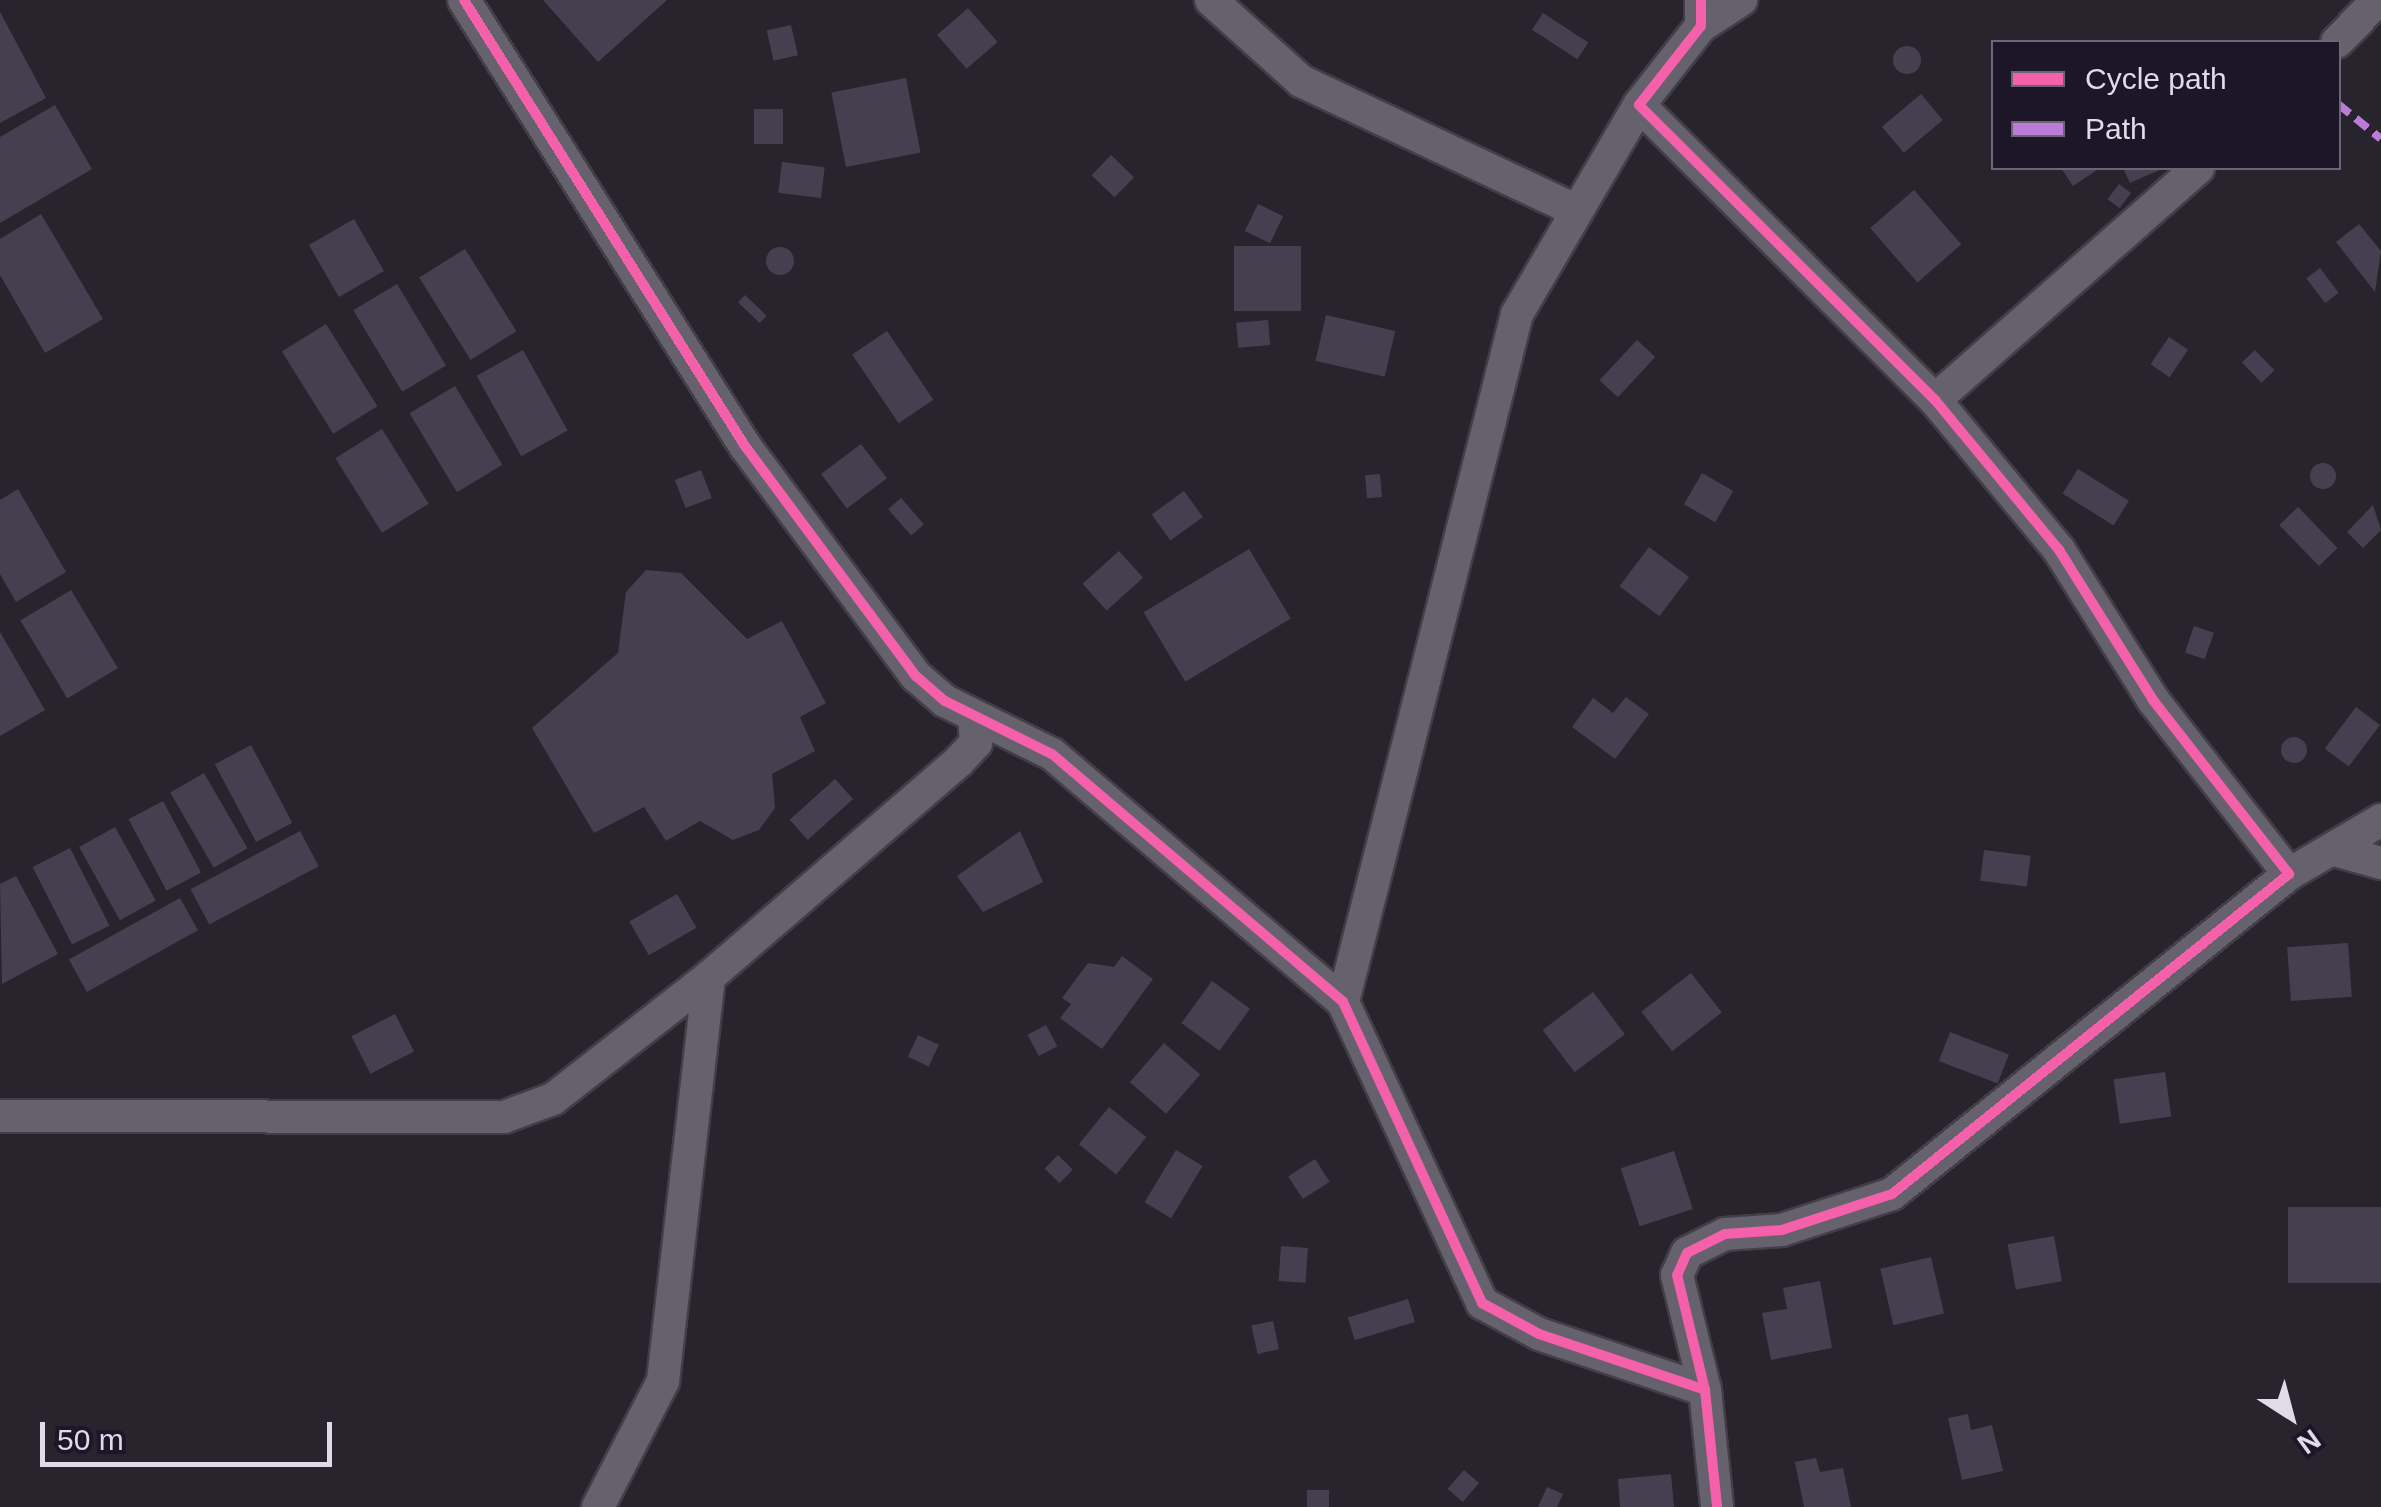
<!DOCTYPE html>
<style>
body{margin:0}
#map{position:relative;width:2381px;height:1507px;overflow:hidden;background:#27242e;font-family:Arial,sans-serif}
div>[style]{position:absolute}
.building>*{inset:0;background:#463f50;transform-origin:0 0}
.round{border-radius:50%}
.roads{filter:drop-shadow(2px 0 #423e47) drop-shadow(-2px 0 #423e47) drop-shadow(0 2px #423e47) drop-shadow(0 -2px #423e47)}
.street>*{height:32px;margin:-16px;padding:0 16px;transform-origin:16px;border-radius:16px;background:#65616d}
.quiet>*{height:8px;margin-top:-4px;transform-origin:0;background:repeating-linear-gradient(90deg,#bd7bd9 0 15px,transparent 0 23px)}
.cycleway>*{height:10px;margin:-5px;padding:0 5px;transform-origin:5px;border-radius:5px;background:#f560ab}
span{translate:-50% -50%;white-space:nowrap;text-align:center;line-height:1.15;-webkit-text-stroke:8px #1d1628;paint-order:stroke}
.legend{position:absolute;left:1991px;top:40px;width:350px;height:130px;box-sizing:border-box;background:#1d1628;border:2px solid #6b6575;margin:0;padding:12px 18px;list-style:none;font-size:30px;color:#dfdbe8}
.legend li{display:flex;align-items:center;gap:20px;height:50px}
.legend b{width:50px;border:2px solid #6b6575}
.north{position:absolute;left:2241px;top:1367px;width:100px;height:100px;-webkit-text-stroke:8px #1d1628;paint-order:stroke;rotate:144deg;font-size:28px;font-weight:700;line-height:40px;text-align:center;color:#dfdbe8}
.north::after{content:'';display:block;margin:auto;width:35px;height:45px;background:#dfdbe8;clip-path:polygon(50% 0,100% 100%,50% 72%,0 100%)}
.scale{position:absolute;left:40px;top:1422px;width:292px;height:45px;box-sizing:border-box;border:5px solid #dfdbe8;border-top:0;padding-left:12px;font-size:30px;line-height:35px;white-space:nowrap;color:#dfdbe8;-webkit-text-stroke:8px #1d1628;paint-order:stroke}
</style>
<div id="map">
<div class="building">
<i style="clip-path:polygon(543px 0,667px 0,598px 62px)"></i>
<i style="left:968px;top:8px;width:45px;height:41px;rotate:49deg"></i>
<i style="clip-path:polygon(0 12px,46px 98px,0 123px)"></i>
<i style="left:1543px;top:13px;width:54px;height:20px;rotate:33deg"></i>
<i style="left:791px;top:25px;width:31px;height:25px;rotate:77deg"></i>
<i class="round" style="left:1893px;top:46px;width:28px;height:28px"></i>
<i style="left:906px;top:78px;width:76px;height:76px;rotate:79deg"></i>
<i style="left:1921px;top:94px;width:34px;height:51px;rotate:50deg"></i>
<i style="clip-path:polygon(55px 105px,92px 169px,0 223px,0 137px)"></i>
<i style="left:754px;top:109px;width:29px;height:35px"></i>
<i style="left:1111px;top:155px;width:32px;height:28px;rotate:44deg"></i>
<i style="left:782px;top:162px;width:43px;height:31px;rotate:7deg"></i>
<i style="clip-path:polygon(2061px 168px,2095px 168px,2097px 170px,2073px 186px)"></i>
<i style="clip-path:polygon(2123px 168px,2164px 168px,2130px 183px)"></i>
<i style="left:2119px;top:184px;width:15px;height:19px;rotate:37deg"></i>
<i style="left:1914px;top:190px;width:72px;height:58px;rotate:49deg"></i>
<i style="left:1258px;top:204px;width:28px;height:30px;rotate:26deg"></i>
<i style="clip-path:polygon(41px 214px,103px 319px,45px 353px,0 275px,0 239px)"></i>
<i style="left:354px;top:219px;width:60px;height:52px;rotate:60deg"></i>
<i style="clip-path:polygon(2359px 224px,2381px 251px,2375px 292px,2336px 242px)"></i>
<i style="left:1234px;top:246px;width:67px;height:65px"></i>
<i class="round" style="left:766px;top:247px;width:28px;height:28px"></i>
<i style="left:465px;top:249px;width:97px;height:54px;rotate:58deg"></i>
<i style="left:2320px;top:268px;width:31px;height:17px;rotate:53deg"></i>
<i style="left:397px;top:284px;width:95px;height:51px;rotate:59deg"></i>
<i style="left:745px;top:295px;width:30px;height:10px;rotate:44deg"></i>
<i style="left:1326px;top:315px;width:71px;height:47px;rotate:13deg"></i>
<i style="left:1268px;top:320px;width:25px;height:32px;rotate:85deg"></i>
<i style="left:326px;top:324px;width:97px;height:52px;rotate:58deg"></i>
<i style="left:887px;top:331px;width:83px;height:42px;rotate:56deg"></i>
<i style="left:2169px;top:337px;width:23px;height:33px;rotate:34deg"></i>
<i style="left:1637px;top:340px;width:25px;height:55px;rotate:43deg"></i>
<i style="left:523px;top:350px;width:92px;height:53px;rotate:61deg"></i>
<i style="left:2255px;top:350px;width:28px;height:18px;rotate:46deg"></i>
<i style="left:455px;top:386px;width:92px;height:53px;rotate:59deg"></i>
<i style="left:382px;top:429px;width:88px;height:55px;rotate:58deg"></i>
<i style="left:861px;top:444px;width:43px;height:50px;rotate:53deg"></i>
<i class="round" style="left:2310px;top:463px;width:26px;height:26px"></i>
<i style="left:2078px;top:469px;width:60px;height:29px;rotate:32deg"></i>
<i style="left:701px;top:470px;width:30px;height:28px;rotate:69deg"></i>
<i style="left:1702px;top:473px;width:36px;height:36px;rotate:30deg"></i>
<i style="left:1380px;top:474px;width:23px;height:15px;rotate:85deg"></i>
<i style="clip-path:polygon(18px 489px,66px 572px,16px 602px,0 574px,0 500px)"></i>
<i style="left:1184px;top:491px;width:32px;height:40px;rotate:54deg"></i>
<i style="left:901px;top:498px;width:35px;height:17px;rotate:49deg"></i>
<i style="clip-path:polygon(2373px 505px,2381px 530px,2363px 548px,2347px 532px)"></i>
<i style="left:2298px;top:507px;width:57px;height:26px;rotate:46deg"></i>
<i style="left:1649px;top:547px;width:50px;height:49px;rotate:37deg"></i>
<i style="left:1249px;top:549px;width:81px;height:123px;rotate:59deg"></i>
<i style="left:1119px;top:551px;width:36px;height:49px;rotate:48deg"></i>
<i style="clip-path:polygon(646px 570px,681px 573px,747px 639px,782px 621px,826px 703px,800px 717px,815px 751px,772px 774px,775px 808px,759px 830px,733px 840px,700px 821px,666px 841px,644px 807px,594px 833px,532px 728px,618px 653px,626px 592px)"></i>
<i style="left:71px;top:590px;width:91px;height:59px;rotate:59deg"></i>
<i style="left:2194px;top:626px;width:21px;height:28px;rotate:19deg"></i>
<i style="clip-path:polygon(0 632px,45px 710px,0 736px)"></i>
<i style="clip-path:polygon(1626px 697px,1649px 714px,1615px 759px,1572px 727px,1593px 698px,1613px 713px)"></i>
<i style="left:2356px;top:707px;width:30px;height:52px;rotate:37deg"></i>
<i class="round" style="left:2281px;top:737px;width:26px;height:26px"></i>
<i style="left:251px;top:745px;width:88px;height:41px;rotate:62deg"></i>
<i style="left:204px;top:773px;width:87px;height:39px;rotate:60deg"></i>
<i style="left:835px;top:779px;width:27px;height:61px;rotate:48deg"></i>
<i style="left:163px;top:801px;width:81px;height:39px;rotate:62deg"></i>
<i style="left:115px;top:827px;width:84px;height:41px;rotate:61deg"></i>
<i style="left:300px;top:831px;width:40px;height:124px;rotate:62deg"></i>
<i style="clip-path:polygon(1020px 831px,1043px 882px,983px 912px,957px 876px)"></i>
<i style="left:70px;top:848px;width:87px;height:42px;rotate:63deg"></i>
<i style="left:1984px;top:850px;width:47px;height:31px;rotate:7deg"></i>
<i style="clip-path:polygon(16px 876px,58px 954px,2px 984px,0 884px)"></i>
<i style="left:677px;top:894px;width:39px;height:55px;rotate:60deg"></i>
<i style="left:180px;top:898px;width:37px;height:127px;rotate:61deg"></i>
<i style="left:2348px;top:943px;width:54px;height:61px;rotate:86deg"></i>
<i style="clip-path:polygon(1122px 956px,1153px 979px,1102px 1049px,1060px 1018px,1071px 1004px,1062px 998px,1088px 963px,1114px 967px)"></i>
<i style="left:1691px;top:973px;width:50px;height:63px;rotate:52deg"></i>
<i style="left:1212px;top:981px;width:47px;height:52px;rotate:36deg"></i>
<i style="left:1593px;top:992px;width:53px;height:63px;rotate:53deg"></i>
<i style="left:395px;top:1014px;width:42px;height:49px;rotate:63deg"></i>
<i style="left:1046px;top:1025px;width:24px;height:21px;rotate:62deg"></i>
<i style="left:1950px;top:1032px;width:63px;height:31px;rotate:21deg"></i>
<i style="left:918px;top:1035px;width:23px;height:24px;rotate:25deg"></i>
<i style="left:1164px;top:1043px;width:48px;height:52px;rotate:41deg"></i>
<i style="left:2165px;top:1072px;width:45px;height:52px;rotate:82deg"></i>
<i style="left:1109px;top:1107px;width:48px;height:48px;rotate:39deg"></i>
<i style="left:1176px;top:1150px;width:31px;height:61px;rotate:31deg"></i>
<i style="left:1674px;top:1151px;width:61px;height:56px;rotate:72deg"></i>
<i style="left:1058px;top:1155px;width:21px;height:19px;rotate:45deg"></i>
<i style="left:1315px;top:1159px;width:27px;height:32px;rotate:57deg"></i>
<i style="left:2381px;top:1207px;width:76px;height:93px;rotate:90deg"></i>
<i style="left:2054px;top:1236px;width:46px;height:47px;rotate:80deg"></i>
<i style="left:1281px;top:1246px;width:27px;height:35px;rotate:4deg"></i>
<i style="left:1931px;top:1257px;width:58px;height:52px;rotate:77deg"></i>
<i style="clip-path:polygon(1820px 1281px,1832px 1348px,1771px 1360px,1762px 1313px,1787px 1309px,1783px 1288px)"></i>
<i style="left:1408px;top:1299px;width:24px;height:63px;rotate:73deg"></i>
<i style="left:1273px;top:1321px;width:29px;height:22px;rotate:78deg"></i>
<i style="clip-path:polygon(1968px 1414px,1971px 1430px,1992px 1425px,2003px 1471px,1962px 1480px,1948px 1418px)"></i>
<i style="clip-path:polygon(1816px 1458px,1820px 1472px,1843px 1468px,1851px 1507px,1804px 1507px,1795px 1462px)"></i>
<i style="left:1464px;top:1470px;width:20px;height:25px;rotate:41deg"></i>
<i style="clip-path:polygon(1671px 1474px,1674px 1507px,1620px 1507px,1618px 1479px)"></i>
<i style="clip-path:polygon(1547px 1487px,1563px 1494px,1557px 1507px,1538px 1507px)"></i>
<i style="left:1307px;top:1490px;width:22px;height:17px"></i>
</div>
<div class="roads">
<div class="street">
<i style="left:464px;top:0;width:527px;rotate:57.79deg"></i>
<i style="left:745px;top:446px;width:287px;rotate:53.4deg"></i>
<i style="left:916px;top:676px;width:38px;rotate:41deg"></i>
<i style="left:945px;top:701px;width:119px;rotate:26.4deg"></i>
<i style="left:1052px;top:754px;width:382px;rotate:40.4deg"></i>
<i style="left:1343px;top:1002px;width:332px;rotate:65.2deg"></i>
<i style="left:1482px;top:1303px;width:65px;rotate:28.5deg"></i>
<i style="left:1539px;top:1334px;width:175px;rotate:18.6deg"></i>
<i style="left:1211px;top:0;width:121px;rotate:42deg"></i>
<i style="left:1301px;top:81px;width:301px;rotate:25.2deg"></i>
<i style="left:1701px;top:0;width:26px;rotate:90deg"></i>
<i style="left:1701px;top:26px;width:100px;rotate:128.1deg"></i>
<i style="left:1639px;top:105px;width:418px;rotate:44.9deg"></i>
<i style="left:1935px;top:400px;width:195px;rotate:50.4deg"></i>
<i style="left:2059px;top:550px;width:177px;rotate:57.9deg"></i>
<i style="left:2153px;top:700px;width:221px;rotate:52deg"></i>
<i style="left:2289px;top:874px;width:510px;rotate:141.13deg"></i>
<i style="left:1892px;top:1194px;width:116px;rotate:161.9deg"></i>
<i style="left:1782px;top:1230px;width:57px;rotate:176deg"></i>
<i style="left:1725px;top:1234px;width:42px;rotate:153.4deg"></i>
<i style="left:1687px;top:1253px;width:24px;rotate:114deg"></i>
<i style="left:1677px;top:1275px;width:118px;rotate:76.3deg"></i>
<i style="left:1705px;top:1390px;width:118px;rotate:84.1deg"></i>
<i style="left:1701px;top:26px;width:48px;rotate:-33deg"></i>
<i style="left:2337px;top:42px;width:59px;rotate:-45.7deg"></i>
<i style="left:1935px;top:400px;width:351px;rotate:-41.4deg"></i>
<i style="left:2335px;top:850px;width:48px;rotate:15.8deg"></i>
<i style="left:2289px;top:874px;width:107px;rotate:-30.4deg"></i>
<i style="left:1343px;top:1002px;width:710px;rotate:-75.81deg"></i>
<i style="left:1517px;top:314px;width:242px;rotate:-59.7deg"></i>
<i style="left:0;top:1116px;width:504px;rotate:0.11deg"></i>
<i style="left:504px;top:1117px;width:52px;rotate:-20.2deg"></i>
<i style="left:553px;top:1099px;width:198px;rotate:-38deg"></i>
<i style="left:598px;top:1507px;width:142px;rotate:-62.7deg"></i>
<i style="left:663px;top:1381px;width:407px;rotate:-83.5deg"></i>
<i style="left:709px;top:977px;width:330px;rotate:-40.8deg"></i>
<i style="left:959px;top:761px;width:25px;rotate:-47deg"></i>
<i style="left:976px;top:743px;width:26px;rotate:-94deg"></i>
</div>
</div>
<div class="quiet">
<i style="left:2338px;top:104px;width:55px;rotate:39.1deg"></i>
</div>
<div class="cycleway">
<i style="left:464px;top:0;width:527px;rotate:57.79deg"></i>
<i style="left:745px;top:446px;width:287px;rotate:53.4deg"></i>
<i style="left:916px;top:676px;width:38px;rotate:41deg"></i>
<i style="left:945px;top:701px;width:119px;rotate:26.4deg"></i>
<i style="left:1052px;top:754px;width:382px;rotate:40.4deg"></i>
<i style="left:1343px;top:1002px;width:332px;rotate:65.2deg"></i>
<i style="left:1482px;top:1303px;width:65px;rotate:28.5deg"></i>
<i style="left:1539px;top:1334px;width:175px;rotate:18.6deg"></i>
<i style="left:1701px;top:0;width:26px;rotate:90deg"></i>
<i style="left:1701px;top:26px;width:100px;rotate:128.1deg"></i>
<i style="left:1639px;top:105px;width:418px;rotate:44.9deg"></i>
<i style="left:1935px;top:400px;width:195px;rotate:50.4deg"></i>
<i style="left:2059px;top:550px;width:177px;rotate:57.9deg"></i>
<i style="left:2153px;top:700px;width:221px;rotate:52deg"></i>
<i style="left:2289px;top:874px;width:510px;rotate:141.13deg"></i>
<i style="left:1892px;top:1194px;width:116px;rotate:161.9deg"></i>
<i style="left:1782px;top:1230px;width:57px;rotate:176deg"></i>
<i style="left:1725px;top:1234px;width:42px;rotate:153.4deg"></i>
<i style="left:1687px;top:1253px;width:24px;rotate:114deg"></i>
<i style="left:1677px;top:1275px;width:118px;rotate:76.3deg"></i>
<i style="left:1705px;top:1390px;width:118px;rotate:84.1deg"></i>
</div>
<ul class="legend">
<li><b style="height:12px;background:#f560ab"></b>Cycle path</li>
<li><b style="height:12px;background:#bd7bd9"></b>Path</li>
</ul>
<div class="north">N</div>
<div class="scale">50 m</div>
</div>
